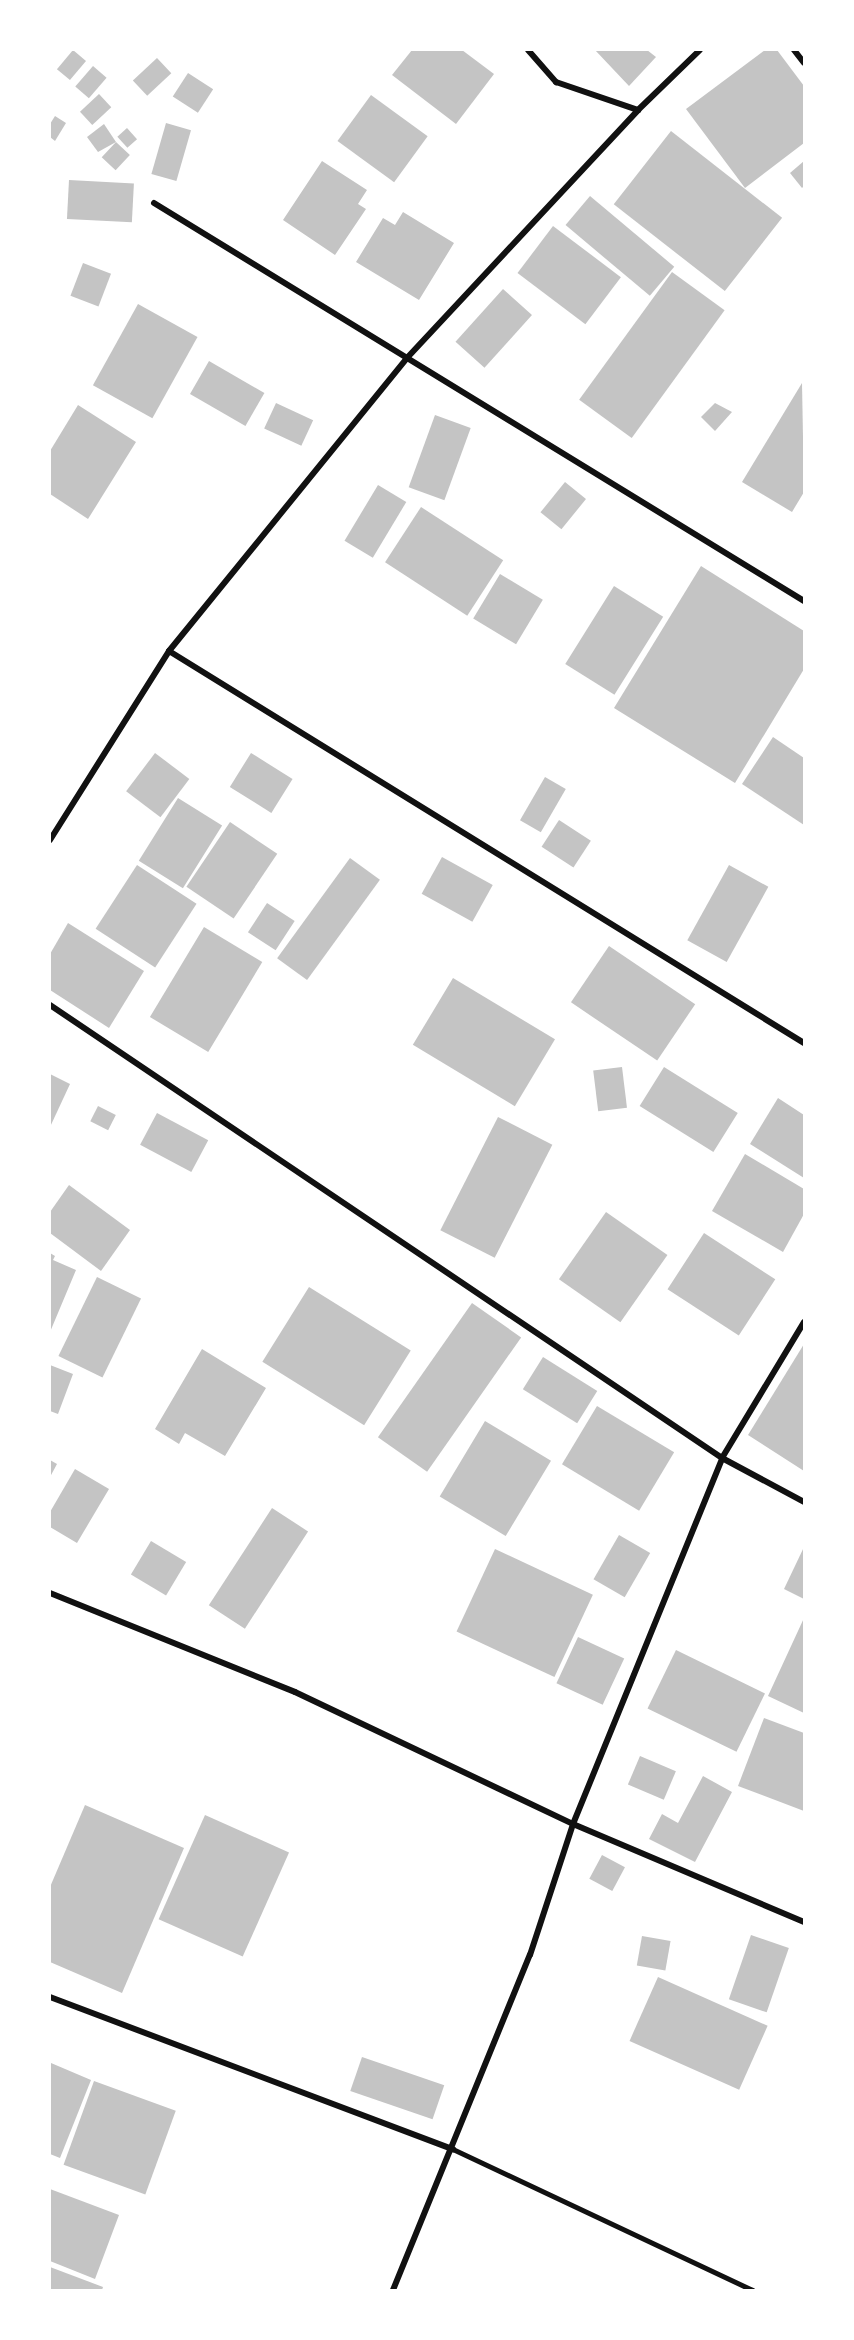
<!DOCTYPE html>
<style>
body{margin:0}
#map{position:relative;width:854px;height:2340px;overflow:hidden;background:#fff;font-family:Signika,sans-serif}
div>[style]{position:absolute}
.building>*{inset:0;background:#c4c4c4;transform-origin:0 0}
.service>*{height:4.5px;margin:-2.25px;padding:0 2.25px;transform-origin:2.25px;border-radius:2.25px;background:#111}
.minor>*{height:6px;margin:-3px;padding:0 3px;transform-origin:3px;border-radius:3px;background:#111}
span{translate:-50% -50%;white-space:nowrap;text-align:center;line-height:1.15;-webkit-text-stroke:5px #fff;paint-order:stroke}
.frame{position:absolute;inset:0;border:51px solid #fff;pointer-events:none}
</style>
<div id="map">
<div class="building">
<i style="left:73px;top:50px;width:17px;height:25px;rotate:40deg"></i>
<i style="clip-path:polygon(412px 50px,462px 50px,494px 74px,456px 124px,392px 75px)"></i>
<i style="clip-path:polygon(595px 50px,647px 50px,656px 57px,629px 86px)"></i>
<i style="clip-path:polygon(765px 50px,777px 50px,804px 86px,804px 143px,745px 188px,686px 109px)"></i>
<i style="left:157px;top:58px;width:21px;height:33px;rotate:47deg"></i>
<i style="left:93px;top:66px;width:18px;height:27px;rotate:41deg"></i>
<i style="left:188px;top:73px;width:30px;height:28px;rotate:33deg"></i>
<i style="left:99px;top:94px;width:18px;height:26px;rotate:47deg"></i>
<i style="left:371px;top:95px;width:70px;height:57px;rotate:36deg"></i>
<i style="clip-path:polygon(55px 116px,66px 123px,55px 141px,50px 137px,50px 124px)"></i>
<i style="left:166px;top:123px;width:26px;height:53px;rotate:16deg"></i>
<i style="clip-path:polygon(104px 124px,116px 142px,98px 152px,87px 137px)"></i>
<i style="left:127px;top:128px;width:15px;height:13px;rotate:48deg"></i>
<i style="left:671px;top:131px;width:141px;height:93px;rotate:38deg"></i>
<i style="left:116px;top:142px;width:19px;height:21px;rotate:43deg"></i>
<i style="clip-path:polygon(322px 161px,367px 190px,358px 204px,366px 209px,335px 255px,283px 220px)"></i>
<i style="clip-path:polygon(804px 161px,804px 186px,802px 188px,790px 173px)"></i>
<i style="left:69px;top:180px;width:65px;height:39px;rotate:3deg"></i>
<i style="left:590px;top:196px;width:110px;height:38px;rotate:40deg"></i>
<i style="clip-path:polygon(403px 212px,454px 243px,419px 300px,356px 262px,383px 218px,395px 225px)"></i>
<i style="left:553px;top:226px;width:85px;height:59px;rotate:37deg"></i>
<i style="left:83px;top:263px;width:30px;height:35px;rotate:21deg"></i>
<i style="left:672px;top:272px;width:65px;height:158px;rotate:36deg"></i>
<i style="left:503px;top:289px;width:39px;height:71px;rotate:42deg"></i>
<i style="left:138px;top:304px;width:68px;height:93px;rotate:29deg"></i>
<i style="left:209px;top:361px;width:64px;height:38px;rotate:30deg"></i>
<i style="clip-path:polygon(802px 383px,804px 492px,792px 512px,742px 482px)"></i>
<i style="left:276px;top:403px;width:41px;height:28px;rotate:25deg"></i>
<i style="clip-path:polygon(715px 403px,732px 412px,715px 431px,701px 417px)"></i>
<i style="clip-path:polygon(78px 405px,136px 442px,88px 519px,50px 494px,50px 451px)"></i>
<i style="left:435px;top:415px;width:38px;height:77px;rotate:20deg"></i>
<i style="left:565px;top:482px;width:27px;height:39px;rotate:39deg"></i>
<i style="left:378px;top:485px;width:33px;height:65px;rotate:31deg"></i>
<i style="left:421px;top:507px;width:98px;height:66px;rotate:33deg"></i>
<i style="clip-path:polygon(701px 566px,804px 631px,804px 669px,735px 783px,614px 708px)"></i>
<i style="left:500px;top:574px;width:50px;height:52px;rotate:31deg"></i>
<i style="left:614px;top:586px;width:58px;height:92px;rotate:32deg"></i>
<i style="clip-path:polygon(773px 737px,804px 758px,804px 825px,742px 784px)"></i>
<i style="left:155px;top:753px;width:43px;height:48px;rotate:37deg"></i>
<i style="left:251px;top:753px;width:49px;height:40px;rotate:32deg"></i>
<i style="left:545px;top:777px;width:24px;height:50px;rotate:30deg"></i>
<i style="left:178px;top:798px;width:52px;height:74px;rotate:32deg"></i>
<i style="left:559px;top:820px;width:38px;height:32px;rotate:33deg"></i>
<i style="left:230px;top:822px;width:57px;height:78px;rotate:34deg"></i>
<i style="left:442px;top:857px;width:58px;height:42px;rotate:29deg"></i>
<i style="left:350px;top:858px;width:37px;height:124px;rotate:36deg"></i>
<i style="left:137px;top:865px;width:71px;height:76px;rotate:33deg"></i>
<i style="left:729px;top:865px;width:45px;height:86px;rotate:29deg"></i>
<i style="left:267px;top:903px;width:33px;height:35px;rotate:33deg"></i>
<i style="clip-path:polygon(68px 923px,144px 971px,109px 1028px,50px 990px,50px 954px)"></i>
<i style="left:204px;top:927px;width:68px;height:105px;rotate:31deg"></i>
<i style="left:609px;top:946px;width:104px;height:68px;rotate:34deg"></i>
<i style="left:453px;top:978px;width:119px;height:78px;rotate:31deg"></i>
<i style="left:622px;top:1067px;width:41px;height:29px;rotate:83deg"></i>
<i style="left:664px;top:1067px;width:87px;height:46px;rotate:32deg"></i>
<i style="clip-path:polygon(50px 1074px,70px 1084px,50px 1127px)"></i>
<i style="clip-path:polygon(778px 1098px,804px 1115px,804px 1178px,750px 1144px)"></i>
<i style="left:98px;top:1106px;width:20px;height:17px;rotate:27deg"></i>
<i style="left:157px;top:1113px;width:58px;height:36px;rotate:28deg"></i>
<i style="left:498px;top:1117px;width:61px;height:127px;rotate:27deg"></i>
<i style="clip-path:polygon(745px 1154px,804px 1189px,804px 1214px,783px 1252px,712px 1211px)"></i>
<i style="clip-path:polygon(69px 1185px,130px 1230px,101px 1271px,50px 1233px,50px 1212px)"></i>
<i style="left:606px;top:1212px;width:75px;height:82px;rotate:35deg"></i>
<i style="left:704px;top:1233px;width:85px;height:67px;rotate:33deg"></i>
<i style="clip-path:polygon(50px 1253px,55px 1256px,53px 1260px,76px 1270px,50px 1332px)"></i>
<i style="left:97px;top:1277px;width:49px;height:88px;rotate:26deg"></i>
<i style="left:309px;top:1287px;width:120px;height:88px;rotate:32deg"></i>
<i style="left:472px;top:1303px;width:60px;height:164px;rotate:35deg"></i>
<i style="clip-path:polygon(804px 1344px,804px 1471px,748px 1435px)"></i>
<i style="clip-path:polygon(202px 1349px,266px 1388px,225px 1456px,185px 1433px,179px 1444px,155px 1429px)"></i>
<i style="left:543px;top:1357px;width:64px;height:38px;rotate:32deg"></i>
<i style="clip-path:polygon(50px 1365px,73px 1374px,58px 1414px,50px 1411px)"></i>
<i style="left:597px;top:1406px;width:90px;height:68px;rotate:31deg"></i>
<i style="left:485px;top:1421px;width:77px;height:88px;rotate:31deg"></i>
<i style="clip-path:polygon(50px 1460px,57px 1464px,50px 1477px)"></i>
<i style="clip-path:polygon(75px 1469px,109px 1489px,77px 1543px,50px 1527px,50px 1512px)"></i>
<i style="left:272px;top:1508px;width:43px;height:116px;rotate:33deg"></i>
<i style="left:619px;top:1535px;width:36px;height:51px;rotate:30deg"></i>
<i style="left:151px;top:1541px;width:41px;height:39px;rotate:31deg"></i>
<i style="clip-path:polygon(804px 1547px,804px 1599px,784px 1589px)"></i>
<i style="left:495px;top:1549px;width:108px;height:91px;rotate:25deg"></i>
<i style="clip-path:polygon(804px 1618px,804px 1713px,768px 1696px)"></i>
<i style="left:578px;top:1637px;width:51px;height:51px;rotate:25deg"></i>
<i style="left:676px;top:1650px;width:99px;height:65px;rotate:26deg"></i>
<i style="clip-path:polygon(764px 1718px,804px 1733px,804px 1811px,738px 1786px)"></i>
<i style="left:640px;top:1756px;width:39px;height:31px;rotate:23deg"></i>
<i style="clip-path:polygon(703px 1776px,732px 1792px,695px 1862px,649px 1839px,662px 1814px,678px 1823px)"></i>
<i style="clip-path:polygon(85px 1805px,184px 1848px,122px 1993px,50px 1962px,50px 1887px)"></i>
<i style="left:205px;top:1815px;width:92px;height:114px;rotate:24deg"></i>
<i style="left:602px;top:1855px;width:26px;height:27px;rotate:28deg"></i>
<i style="left:751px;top:1935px;width:40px;height:68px;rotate:19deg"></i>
<i style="left:642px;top:1936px;width:29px;height:30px;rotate:10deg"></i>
<i style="left:658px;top:1977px;width:120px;height:70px;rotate:24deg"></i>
<i style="left:362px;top:2057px;width:87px;height:36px;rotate:19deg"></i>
<i style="clip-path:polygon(51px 2063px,91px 2080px,60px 2158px,50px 2154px)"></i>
<i style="left:94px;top:2081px;width:87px;height:89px;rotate:20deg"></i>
<i style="clip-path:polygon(50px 2189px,119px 2215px,95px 2279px,50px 2261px)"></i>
<i style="clip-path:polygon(50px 2267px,103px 2287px,102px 2290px,50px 2290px)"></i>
</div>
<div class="service">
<i style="left:453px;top:2149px;width:331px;rotate:25.2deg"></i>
</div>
<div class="minor">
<i style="left:528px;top:50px;width:43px;rotate:48.8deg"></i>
<i style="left:556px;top:82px;width:87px;rotate:18.9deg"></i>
<i style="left:638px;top:110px;width:86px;rotate:-44.1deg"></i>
<i style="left:794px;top:50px;width:16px;rotate:52deg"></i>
<i style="left:154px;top:203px;width:762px;rotate:31.48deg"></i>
<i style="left:169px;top:651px;width:746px;rotate:31.69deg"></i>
<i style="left:50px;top:840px;width:223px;rotate:-57.8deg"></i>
<i style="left:169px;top:651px;width:376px;rotate:-50.9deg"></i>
<i style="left:406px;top:359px;width:340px;rotate:-47deg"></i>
<i style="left:50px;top:1005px;width:810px;rotate:33.98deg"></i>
<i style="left:722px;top:1458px;width:93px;rotate:28.2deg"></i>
<i style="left:50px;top:1593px;width:264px;rotate:22deg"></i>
<i style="left:295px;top:1692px;width:308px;rotate:25.4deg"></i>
<i style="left:573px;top:1824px;width:251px;rotate:23deg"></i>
<i style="left:50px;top:1997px;width:431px;rotate:20.7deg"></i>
<i style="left:393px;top:2290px;width:362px;rotate:-67.8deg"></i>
<i style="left:530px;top:1955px;width:138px;rotate:-71.8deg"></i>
<i style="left:573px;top:1824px;width:395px;rotate:-67.8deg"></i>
<i style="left:722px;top:1458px;width:159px;rotate:-58.9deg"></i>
</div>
<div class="frame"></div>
</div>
